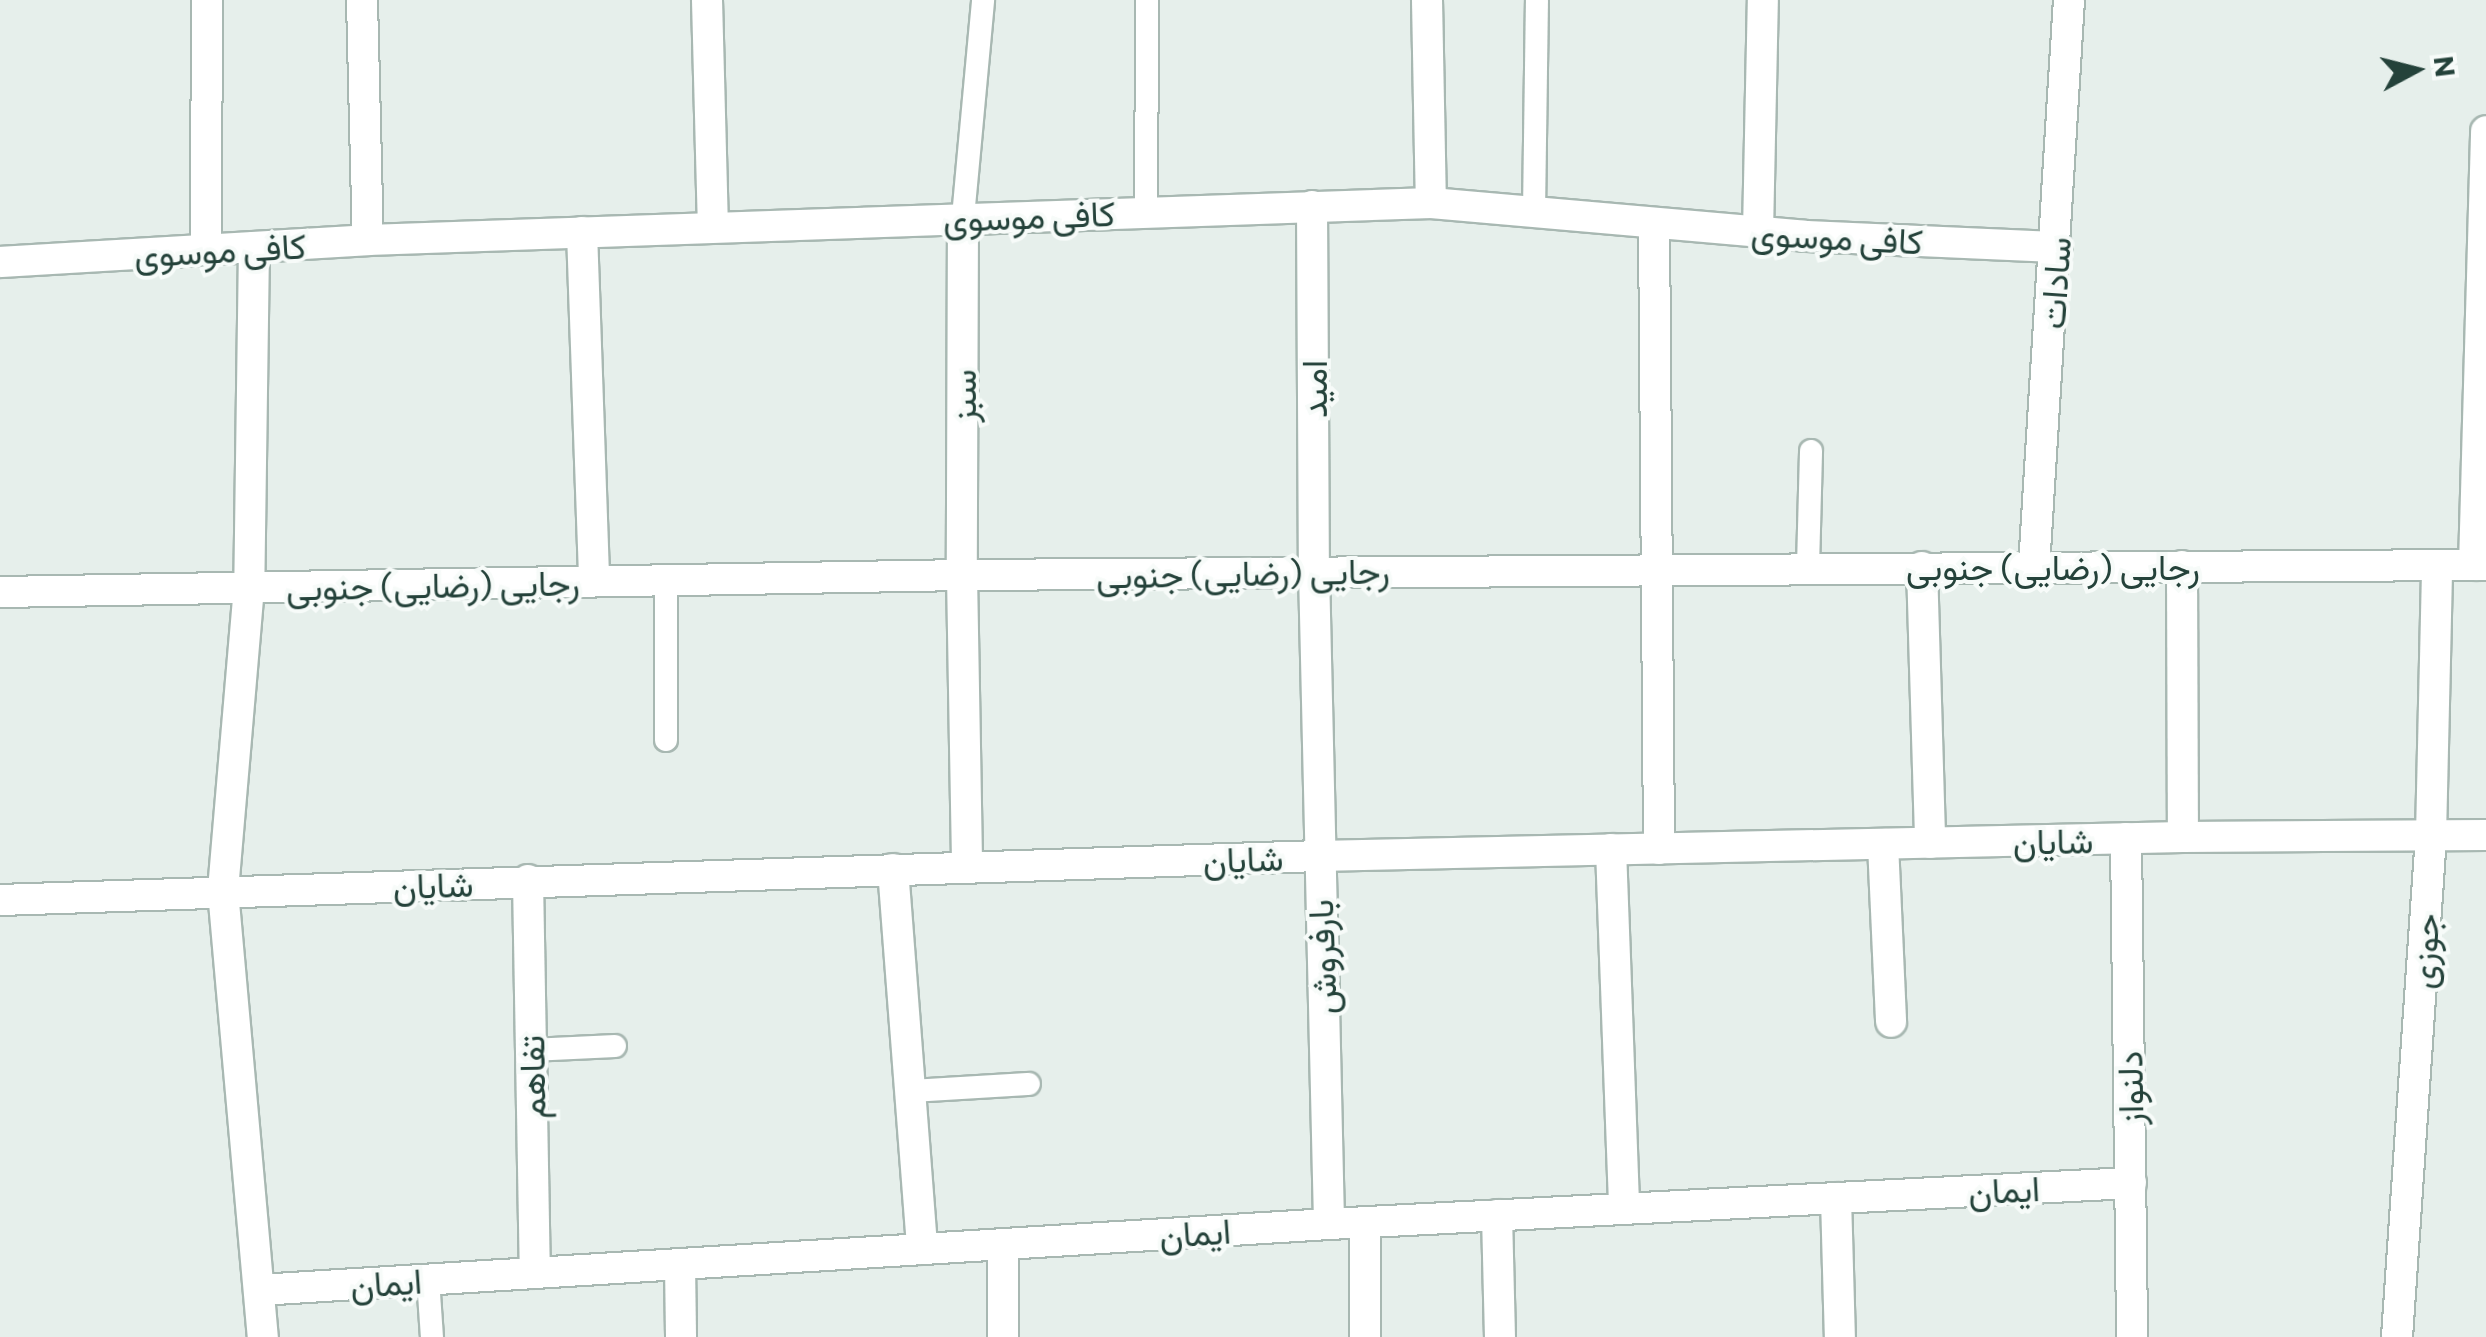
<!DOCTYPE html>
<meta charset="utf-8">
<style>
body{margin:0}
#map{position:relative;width:2486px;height:1337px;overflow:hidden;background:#e6efeb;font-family:Commissioner,Vazirmatn,sans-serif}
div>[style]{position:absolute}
.roads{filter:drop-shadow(2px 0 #a8b8b2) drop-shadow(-2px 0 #a8b8b2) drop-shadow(0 2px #a8b8b2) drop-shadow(0 -2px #a8b8b2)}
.service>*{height:22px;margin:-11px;padding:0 11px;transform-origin:11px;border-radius:11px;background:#fff}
.minor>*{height:30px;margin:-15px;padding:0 15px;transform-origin:15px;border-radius:15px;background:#fff}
.tertiary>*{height:30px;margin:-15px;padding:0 15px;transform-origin:15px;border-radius:15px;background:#fff}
span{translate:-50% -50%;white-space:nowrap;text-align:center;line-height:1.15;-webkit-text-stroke:8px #f7fbf9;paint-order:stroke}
.street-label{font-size:35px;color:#24423a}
.north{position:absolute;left:2366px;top:20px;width:100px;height:100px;-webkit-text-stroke:8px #f7fbf9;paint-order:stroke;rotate:83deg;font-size:28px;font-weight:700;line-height:40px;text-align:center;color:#24423a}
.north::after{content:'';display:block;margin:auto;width:35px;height:45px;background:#24423a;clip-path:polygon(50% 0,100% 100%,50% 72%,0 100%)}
</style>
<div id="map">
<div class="roads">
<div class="service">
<i style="left:1146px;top:211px;width:211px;rotate:-89.7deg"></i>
<i style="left:1534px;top:212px;width:212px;rotate:-89.2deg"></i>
<i style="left:963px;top:217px;width:218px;rotate:-84.7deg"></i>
<i style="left:1808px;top:567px;width:116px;rotate:-88.5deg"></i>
<i style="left:666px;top:740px;width:160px;rotate:-90deg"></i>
<i style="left:531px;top:1050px;width:84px;rotate:-2.7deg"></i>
<i style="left:910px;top:1091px;width:119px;rotate:-3.4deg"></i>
<i style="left:428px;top:1279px;width:58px;rotate:86.1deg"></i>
</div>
<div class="minor">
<i style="left:362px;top:0;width:240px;rotate:88.6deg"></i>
<i style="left:707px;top:0;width:226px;rotate:88.5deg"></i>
<i style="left:1427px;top:0;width:203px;rotate:88.9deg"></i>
<i style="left:1312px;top:206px;width:365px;rotate:89.7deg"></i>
<i style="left:1314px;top:571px;width:653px;rotate:88.68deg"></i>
<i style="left:963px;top:217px;width:358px;rotate:90.2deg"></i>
<i style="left:962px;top:575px;width:292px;rotate:89deg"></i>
<i style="left:1654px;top:223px;width:626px;rotate:89.54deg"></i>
<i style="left:582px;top:232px;width:349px;rotate:88deg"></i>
<i style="left:1758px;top:232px;width:232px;rotate:-88.8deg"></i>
<i style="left:254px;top:247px;width:340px;rotate:90.8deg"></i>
<i style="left:249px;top:587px;width:305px;rotate:94.9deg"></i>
<i style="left:223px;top:891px;width:448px;rotate:84.9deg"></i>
<i style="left:206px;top:250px;width:250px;rotate:-89.8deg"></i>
<i style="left:0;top:262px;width:369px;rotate:-3.4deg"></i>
<i style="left:368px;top:240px;width:1064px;rotate:-1.99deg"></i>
<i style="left:1431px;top:203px;width:375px;rotate:5deg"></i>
<i style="left:1805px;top:236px;width:252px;rotate:2.5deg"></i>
<i style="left:2474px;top:565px;width:434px;rotate:-88.4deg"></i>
<i style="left:2182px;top:566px;width:271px;rotate:89.8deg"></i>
<i style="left:1922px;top:567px;width:276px;rotate:88.3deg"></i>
<i style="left:2034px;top:567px;width:568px;rotate:-86.47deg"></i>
<i style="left:2126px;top:838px;width:499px;rotate:89.3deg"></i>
<i style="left:1883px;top:844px;width:178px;rotate:87.4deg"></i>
<i style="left:1611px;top:849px;width:360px;rotate:87.9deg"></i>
<i style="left:893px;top:869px;width:381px;rotate:85.6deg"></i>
<i style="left:528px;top:880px;width:393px;rotate:89deg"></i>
<i style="left:0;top:900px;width:1319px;rotate:-1.91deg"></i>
<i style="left:1318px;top:856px;width:865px;rotate:-1.26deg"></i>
<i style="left:2183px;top:837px;width:303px;rotate:-0.4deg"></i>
<i style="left:1836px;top:1198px;width:139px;rotate:88.4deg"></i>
<i style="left:1497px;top:1215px;width:122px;rotate:88.6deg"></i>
<i style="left:680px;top:1264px;width:73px;rotate:89.2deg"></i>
<i style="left:259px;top:1290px;width:1072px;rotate:-3.53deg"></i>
<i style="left:1329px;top:1224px;width:803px;rotate:-2.93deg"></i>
<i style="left:1003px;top:1337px;width:93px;rotate:-90deg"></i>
<i style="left:1365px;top:1337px;width:115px;rotate:-90deg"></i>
<i style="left:2397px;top:1337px;width:502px;rotate:-86.12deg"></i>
<i style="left:2431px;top:836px;width:271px;rotate:-88.7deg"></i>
</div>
<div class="tertiary">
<i style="left:0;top:592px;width:962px;rotate:-1.01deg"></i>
<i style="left:962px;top:575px;width:1524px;rotate:-0.38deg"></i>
</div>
</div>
<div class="street-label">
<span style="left:1029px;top:215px;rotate:-2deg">کافی موسوی</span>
<span style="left:1837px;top:236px;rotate:3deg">کافی موسوی</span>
<span style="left:220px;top:249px;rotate:-3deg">کافی موسوی</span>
<span style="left:2054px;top:283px;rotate:-86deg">سادات</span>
<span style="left:1313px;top:389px;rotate:-90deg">امید</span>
<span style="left:962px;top:396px;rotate:-90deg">سبز</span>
<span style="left:2053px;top:566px">رجایی (رضایی) جنوبی</span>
<span style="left:1243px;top:572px;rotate:-1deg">رجایی (رضایی) جنوبی</span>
<span style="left:433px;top:584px;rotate:-1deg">رجایی (رضایی) جنوبی</span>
<span style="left:2053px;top:840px;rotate:-1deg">شایان</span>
<span style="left:1243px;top:858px;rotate:-2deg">شایان</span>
<span style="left:433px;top:884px;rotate:-2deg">شایان</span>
<span style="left:2423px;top:951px;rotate:-86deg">جوزی</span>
<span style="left:1321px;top:957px;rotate:-92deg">بارفروش</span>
<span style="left:531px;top:1077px;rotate:-91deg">تفاهم</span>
<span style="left:2129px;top:1088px;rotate:-91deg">دلنواز</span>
<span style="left:2004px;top:1189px;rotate:-3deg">ایمان</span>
<span style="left:1195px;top:1232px;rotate:-4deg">ایمان</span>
<span style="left:386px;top:1282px;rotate:-4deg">ایمان</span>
</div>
<div class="north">N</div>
</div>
